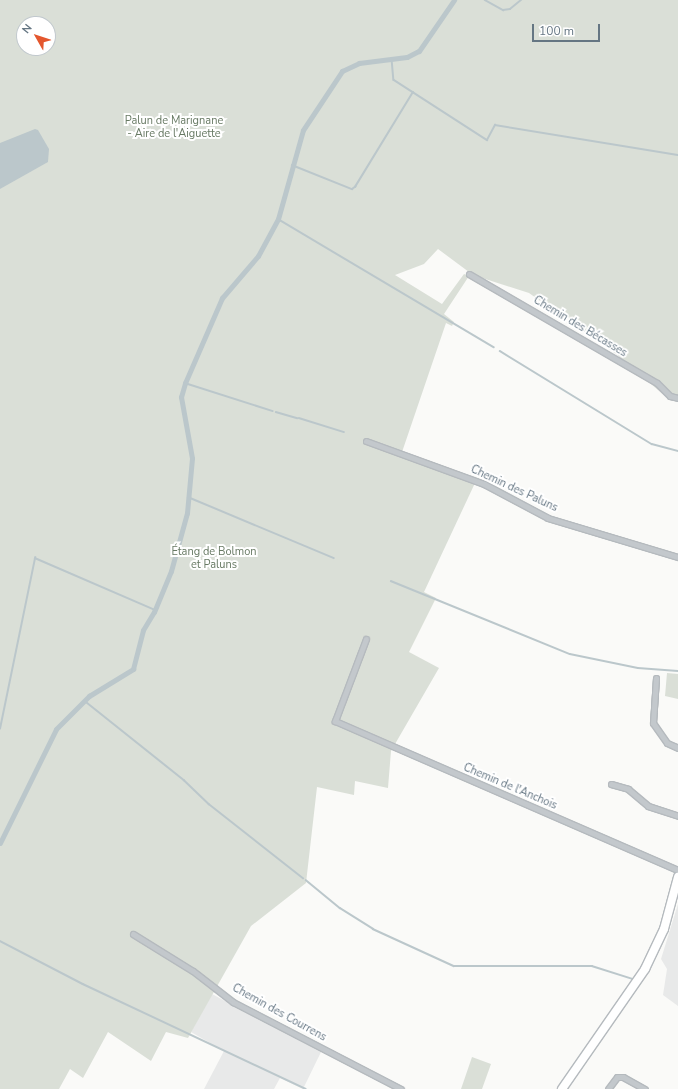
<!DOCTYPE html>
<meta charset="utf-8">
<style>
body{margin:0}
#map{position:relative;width:678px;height:1089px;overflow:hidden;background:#fafaf8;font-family:"Nunito Sans",sans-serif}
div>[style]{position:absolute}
.built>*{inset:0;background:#e8e9e9}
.green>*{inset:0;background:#dadfd7}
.water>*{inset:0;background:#bbc7cb}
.stream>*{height:1.5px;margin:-0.75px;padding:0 0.75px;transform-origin:0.75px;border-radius:0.75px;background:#bbc7cb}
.canal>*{height:5px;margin:-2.5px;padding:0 2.5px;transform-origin:2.5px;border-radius:2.5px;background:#bbc7cb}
.roads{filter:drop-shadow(1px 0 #b5babe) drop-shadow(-1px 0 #b5babe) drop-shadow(0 1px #b5babe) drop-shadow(0 -1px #b5babe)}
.minor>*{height:5px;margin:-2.5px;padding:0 2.5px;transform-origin:2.5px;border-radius:2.5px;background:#c3c8cc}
.primary>*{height:8px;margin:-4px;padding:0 4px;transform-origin:4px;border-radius:4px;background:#fff}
span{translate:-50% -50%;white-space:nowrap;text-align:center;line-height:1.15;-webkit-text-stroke:4px #fff;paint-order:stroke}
.park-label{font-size:11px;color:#687a64}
.street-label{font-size:11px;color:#657683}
.north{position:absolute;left:16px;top:16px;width:40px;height:40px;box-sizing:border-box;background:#fff;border:1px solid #c1c8cd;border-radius:50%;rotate:309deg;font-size:11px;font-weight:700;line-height:16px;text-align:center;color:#657683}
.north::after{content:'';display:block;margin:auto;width:14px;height:18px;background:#e4572e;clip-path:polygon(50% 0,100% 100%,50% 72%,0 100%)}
.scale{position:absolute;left:532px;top:24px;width:68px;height:18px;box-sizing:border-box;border:2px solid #657683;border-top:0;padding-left:5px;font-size:12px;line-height:14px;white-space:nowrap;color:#657683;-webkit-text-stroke:3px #fff;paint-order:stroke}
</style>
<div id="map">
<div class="built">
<i style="clip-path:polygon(678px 904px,678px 1006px,663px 995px,667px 969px,661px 959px)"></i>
<i style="clip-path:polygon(212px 994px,321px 1052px,303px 1089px,280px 1078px,274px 1089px,204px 1089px,224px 1051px,191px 1032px)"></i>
</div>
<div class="green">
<i style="clip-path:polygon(evenodd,0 0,678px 0,678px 396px,665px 396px,616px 354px,529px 293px,473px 275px,438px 249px,424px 264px,395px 275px,442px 304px,464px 274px,469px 276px,444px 314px,454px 322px,452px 326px,446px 323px,401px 455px,475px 483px,424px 592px,436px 598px,409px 652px,439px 668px,391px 751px,388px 788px,355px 781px,354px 795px,317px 787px,306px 883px,251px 926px,188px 1038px,166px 1032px,151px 1061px,108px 1032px,83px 1078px,70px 1069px,59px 1089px,0 1089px,0 0,24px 24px,48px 24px,48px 48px,24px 48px,24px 24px)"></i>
<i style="clip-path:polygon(667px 673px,678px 674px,678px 699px,665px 696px)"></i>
<i style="clip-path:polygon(472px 1057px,491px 1064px,482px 1089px,461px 1089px)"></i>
</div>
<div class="water">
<i style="clip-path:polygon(35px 129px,38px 130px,49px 149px,48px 162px,0 189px,0 143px)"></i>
</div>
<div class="stream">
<i style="left:485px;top:0;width:21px;rotate:29deg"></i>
<i style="left:503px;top:10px;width:7px;rotate:-8deg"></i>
<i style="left:510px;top:9px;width:14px;rotate:-39deg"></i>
<i style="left:392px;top:59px;width:21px;rotate:85deg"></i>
<i style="left:394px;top:80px;width:111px;rotate:32.8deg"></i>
<i style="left:487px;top:140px;width:17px;rotate:-62deg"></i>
<i style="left:495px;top:125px;width:185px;rotate:9.3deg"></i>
<i style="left:292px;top:165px;width:65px;rotate:21.8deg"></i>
<i style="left:352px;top:189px;width:4px;rotate:-34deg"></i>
<i style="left:355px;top:187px;width:111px;rotate:-58.6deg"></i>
<i style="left:278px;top:219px;width:251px;rotate:30.7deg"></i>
<i style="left:500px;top:351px;width:178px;rotate:31.5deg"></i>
<i style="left:652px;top:444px;width:27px;rotate:15deg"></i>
<i style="left:185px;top:383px;width:92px;rotate:17.7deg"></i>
<i style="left:276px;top:412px;width:22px;rotate:16deg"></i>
<i style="left:299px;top:418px;width:47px;rotate:17.3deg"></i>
<i style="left:188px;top:497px;width:158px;rotate:22.7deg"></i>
<i style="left:391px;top:581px;width:193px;rotate:22.2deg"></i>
<i style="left:570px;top:654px;width:69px;rotate:11.6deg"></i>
<i style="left:638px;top:668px;width:40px;rotate:4.3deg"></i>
<i style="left:85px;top:701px;width:127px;rotate:38.6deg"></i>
<i style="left:184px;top:780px;width:35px;rotate:44deg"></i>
<i style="left:209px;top:804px;width:120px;rotate:38.2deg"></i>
<i style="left:0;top:729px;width:175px;rotate:-78.4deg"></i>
<i style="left:35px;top:558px;width:131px;rotate:23.4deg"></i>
<i style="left:306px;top:880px;width:44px;rotate:39.5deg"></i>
<i style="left:340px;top:908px;width:39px;rotate:32deg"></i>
<i style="left:373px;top:929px;width:89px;rotate:24.6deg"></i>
<i style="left:454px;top:966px;width:138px"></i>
<i style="left:592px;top:966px;width:43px;rotate:17.6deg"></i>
<i style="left:0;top:941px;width:93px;rotate:27.4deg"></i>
<i style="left:83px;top:984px;width:246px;rotate:25.2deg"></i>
</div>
<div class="canal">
<i style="left:0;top:843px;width:127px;rotate:-63.8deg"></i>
<i style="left:56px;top:729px;width:47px;rotate:-45deg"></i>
<i style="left:89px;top:696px;width:52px;rotate:-31.5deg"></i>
<i style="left:133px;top:669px;width:40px;rotate:-75.6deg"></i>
<i style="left:143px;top:630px;width:21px;rotate:-59deg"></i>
<i style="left:154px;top:612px;width:44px;rotate:-67.5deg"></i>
<i style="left:171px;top:571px;width:60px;rotate:-74.6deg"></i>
<i style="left:187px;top:513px;width:55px;rotate:-84.8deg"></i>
<i style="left:192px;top:458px;width:62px;rotate:-100.2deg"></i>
<i style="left:181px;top:397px;width:15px;rotate:-74deg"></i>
<i style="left:185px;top:383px;width:93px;rotate:-66.5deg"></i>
<i style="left:222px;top:298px;width:55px;rotate:-49.4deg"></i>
<i style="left:258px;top:256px;width:42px;rotate:-61.6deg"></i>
<i style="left:278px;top:219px;width:92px;rotate:-74.3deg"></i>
<i style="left:303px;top:130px;width:71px;rotate:-56.5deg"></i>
<i style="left:342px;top:71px;width:19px;rotate:-25deg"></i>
<i style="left:359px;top:63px;width:48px;rotate:-7.1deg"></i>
<i style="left:407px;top:57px;width:13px;rotate:-27deg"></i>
<i style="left:419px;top:51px;width:62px;rotate:-55.5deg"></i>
</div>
<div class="roads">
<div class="minor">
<i style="left:469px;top:274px;width:217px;rotate:30.1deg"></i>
<i style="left:657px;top:383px;width:18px;rotate:45deg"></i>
<i style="left:670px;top:396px;width:8px;rotate:14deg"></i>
<i style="left:366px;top:441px;width:126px;rotate:20deg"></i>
<i style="left:484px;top:484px;width:72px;rotate:28deg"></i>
<i style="left:548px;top:518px;width:136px;rotate:16.7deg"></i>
<i style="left:366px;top:639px;width:88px;rotate:110.7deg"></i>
<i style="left:335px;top:721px;width:374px;rotate:23.5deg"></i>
<i style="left:656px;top:678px;width:45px;rotate:93.8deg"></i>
<i style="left:653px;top:723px;width:24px;rotate:55deg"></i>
<i style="left:667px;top:743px;width:12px;rotate:24deg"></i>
<i style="left:611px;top:784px;width:18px;rotate:16deg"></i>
<i style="left:628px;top:789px;width:26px;rotate:40deg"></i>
<i style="left:648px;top:806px;width:32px;rotate:18deg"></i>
<i style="left:133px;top:934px;width:70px;rotate:31.7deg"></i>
<i style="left:193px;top:971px;width:51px;rotate:37.8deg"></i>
<i style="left:233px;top:1002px;width:189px;rotate:27.4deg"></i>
<i style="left:608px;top:1089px;width:15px;rotate:-53deg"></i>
<i style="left:617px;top:1077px;width:6px"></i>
<i style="left:623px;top:1077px;width:25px;rotate:29deg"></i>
</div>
<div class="primary">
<i style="left:562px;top:1089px;width:146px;rotate:-55.3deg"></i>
<i style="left:645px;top:969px;width:44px;rotate:-64.6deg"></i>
<i style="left:664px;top:929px;width:54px;rotate:-74.9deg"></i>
</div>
</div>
<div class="park-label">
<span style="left:174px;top:128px">Palun de Marignane<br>- Aire de l'Aiguette</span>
<span style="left:214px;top:559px">Étang de Bolmon<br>et Paluns</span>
</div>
<div class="street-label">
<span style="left:580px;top:327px;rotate:31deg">Chemin des Bécasses</span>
<span style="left:514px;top:489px;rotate:25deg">Chemin des Paluns</span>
<span style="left:510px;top:787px;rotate:23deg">Chemin de l'Anchois</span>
<span style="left:279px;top:1013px;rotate:29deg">Chemin des Courrens</span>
</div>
<div class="north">N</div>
<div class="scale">100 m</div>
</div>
